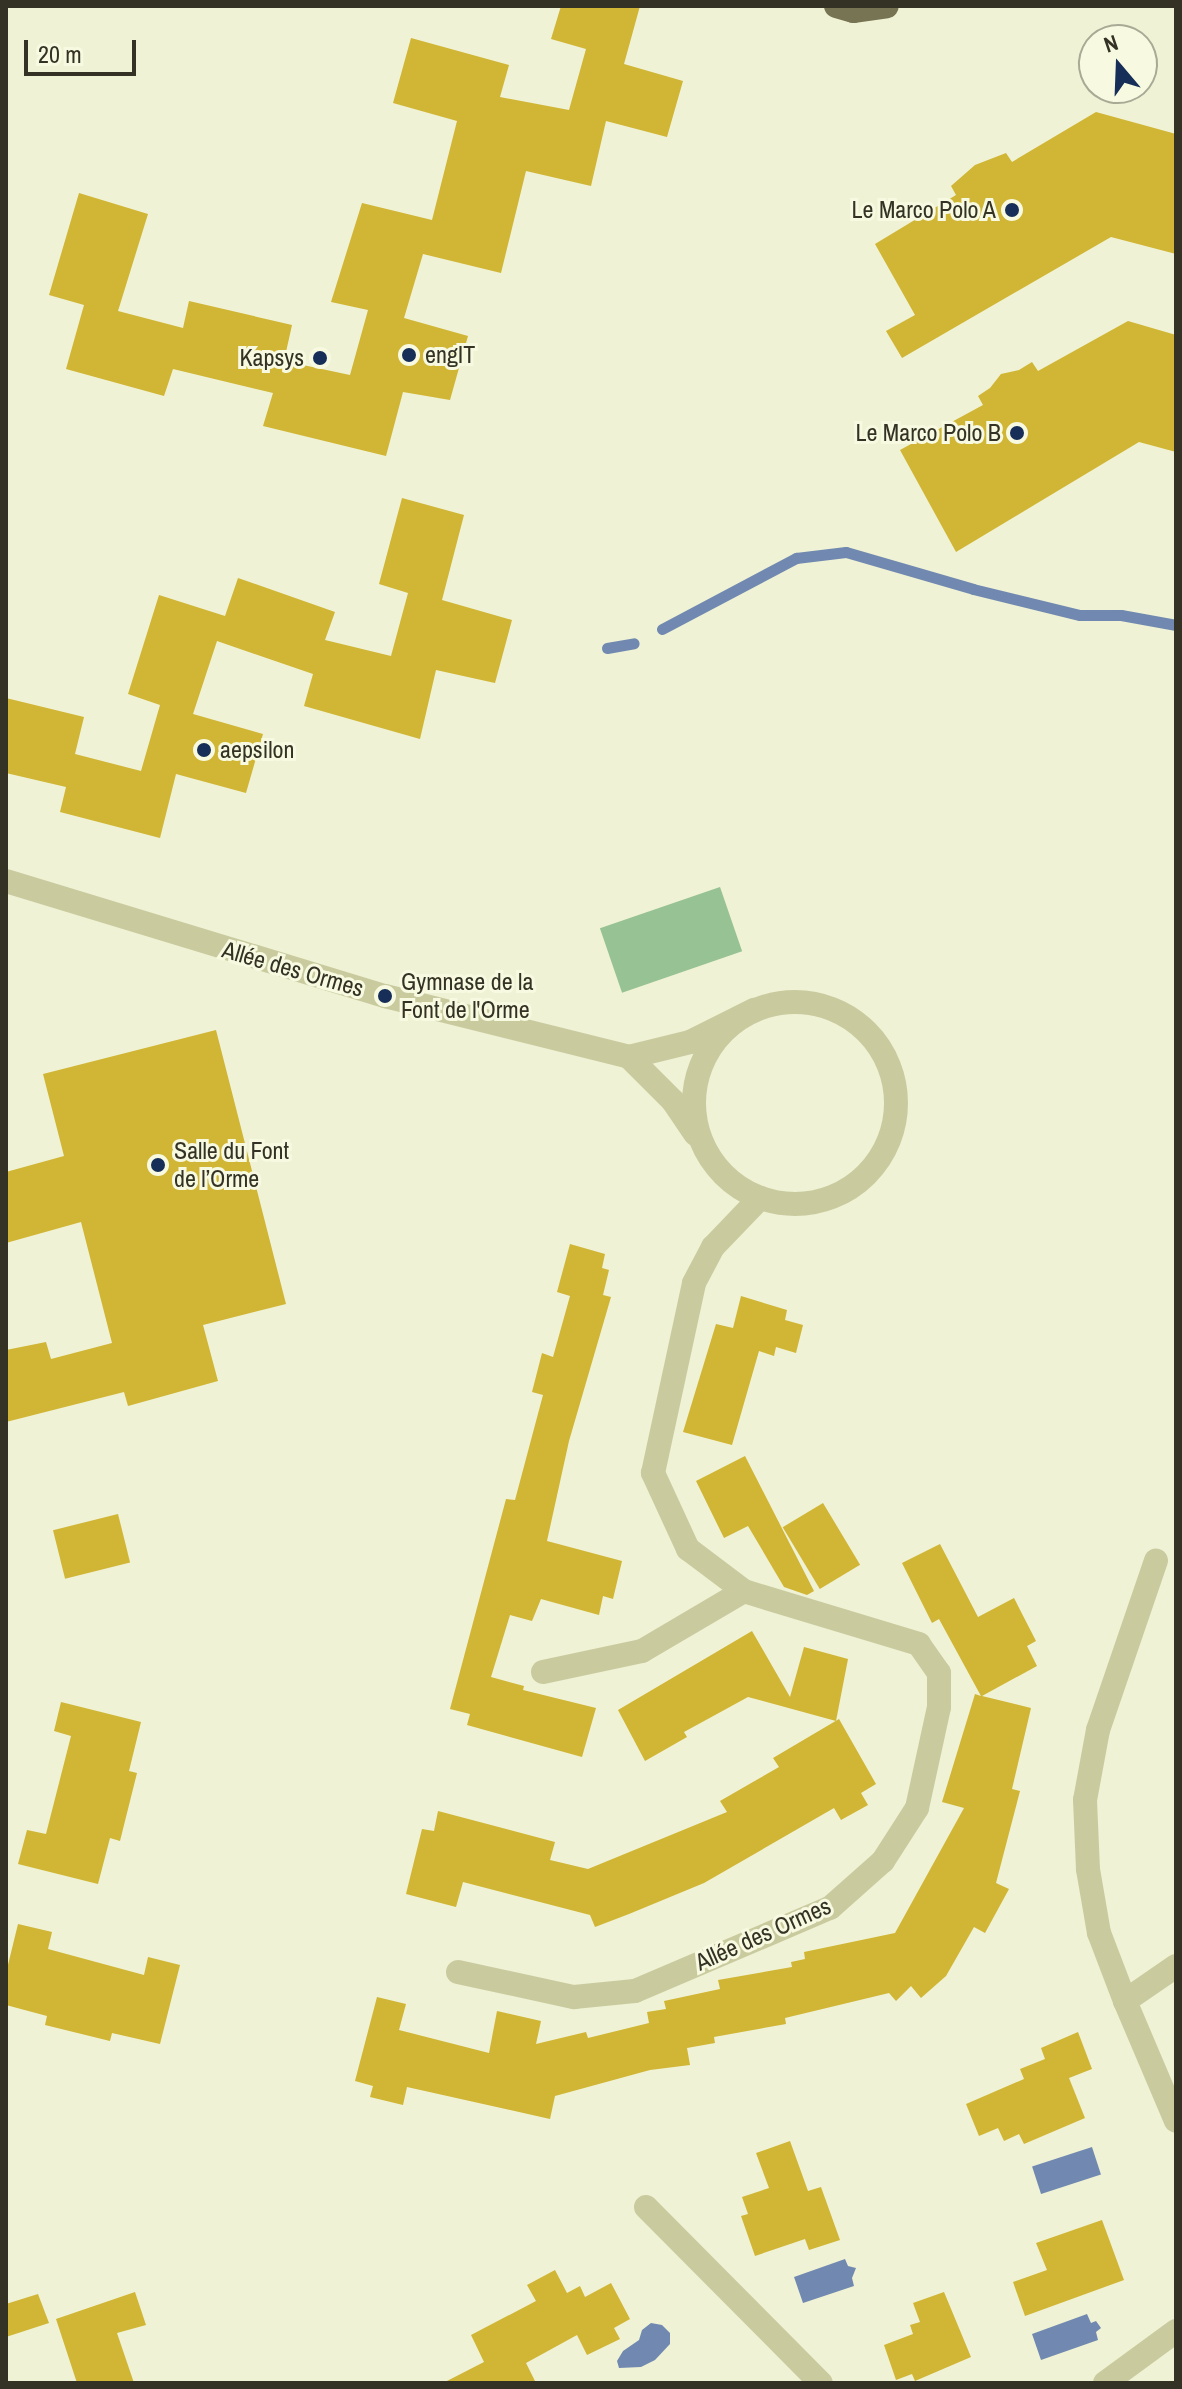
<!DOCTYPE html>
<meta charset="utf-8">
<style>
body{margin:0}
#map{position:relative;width:1182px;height:2389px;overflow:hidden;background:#eff2d4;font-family:"Archivo Narrow",sans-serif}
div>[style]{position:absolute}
.green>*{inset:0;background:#97c293;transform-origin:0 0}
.water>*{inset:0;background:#7189b1;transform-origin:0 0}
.stream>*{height:11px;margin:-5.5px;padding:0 5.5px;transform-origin:5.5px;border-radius:5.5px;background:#7189b1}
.building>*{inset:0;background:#d1b534;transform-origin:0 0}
.minor>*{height:24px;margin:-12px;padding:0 12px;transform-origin:12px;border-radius:12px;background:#c9cb9f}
.minor>.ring{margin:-12px;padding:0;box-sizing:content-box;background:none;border:24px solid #c9cb9f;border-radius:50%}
.major>*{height:24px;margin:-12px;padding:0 12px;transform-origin:12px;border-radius:12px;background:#777453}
.dots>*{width:22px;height:22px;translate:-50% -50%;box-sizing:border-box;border:4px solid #f7fae0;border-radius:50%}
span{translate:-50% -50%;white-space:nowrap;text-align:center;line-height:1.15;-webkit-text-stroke:6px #f7fae0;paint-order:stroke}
.poi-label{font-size:24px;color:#343224}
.right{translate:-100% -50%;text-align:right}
.left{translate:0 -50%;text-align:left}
.street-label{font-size:24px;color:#343224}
.frame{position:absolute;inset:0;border:8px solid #343224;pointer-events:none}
.north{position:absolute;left:1078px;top:24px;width:80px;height:80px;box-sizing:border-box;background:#f7fae0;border:2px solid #a9aa95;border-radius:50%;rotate:341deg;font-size:22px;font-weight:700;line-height:32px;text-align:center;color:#343224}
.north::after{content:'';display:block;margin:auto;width:28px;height:36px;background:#162e58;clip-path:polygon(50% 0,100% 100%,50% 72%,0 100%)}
.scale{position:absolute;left:24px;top:40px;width:112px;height:36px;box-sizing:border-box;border:4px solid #343224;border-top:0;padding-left:10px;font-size:24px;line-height:28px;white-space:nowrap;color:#343224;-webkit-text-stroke:6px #f7fae0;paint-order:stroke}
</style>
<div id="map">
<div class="green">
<i style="left:720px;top:887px;width:68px;height:127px;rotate:71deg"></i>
</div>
<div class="water">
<i style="left:1092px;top:2147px;width:29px;height:63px;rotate:72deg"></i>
<i style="clip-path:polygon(845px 2259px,848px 2266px,856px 2268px,852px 2278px,854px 2286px,803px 2303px,794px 2277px)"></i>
<i style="clip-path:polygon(1087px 2314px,1091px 2323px,1096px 2321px,1101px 2328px,1096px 2332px,1098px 2340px,1041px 2360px,1032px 2334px)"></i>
<i style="clip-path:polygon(651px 2323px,662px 2325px,670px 2333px,670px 2344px,655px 2360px,641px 2367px,619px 2368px,617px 2361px,623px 2351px,639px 2340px,642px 2330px)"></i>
</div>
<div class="stream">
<i style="left:662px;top:629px;width:152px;rotate:-27.9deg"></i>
<i style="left:796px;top:558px;width:50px;rotate:-6.8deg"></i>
<i style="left:846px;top:552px;width:132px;rotate:16.2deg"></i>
<i style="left:973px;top:589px;width:110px;rotate:13.7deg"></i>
<i style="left:1080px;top:615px;width:41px"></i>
<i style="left:1121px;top:615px;width:56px;rotate:10.3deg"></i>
<i style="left:607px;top:648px;width:27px;rotate:-10deg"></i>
</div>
<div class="building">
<i style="clip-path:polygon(561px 6px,640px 6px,624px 64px,683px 81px,667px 137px,606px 121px,591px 186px,526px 171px,501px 273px,423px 254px,404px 318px,468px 336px,450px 400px,403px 392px,386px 456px,263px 426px,273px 393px,173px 369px,164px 396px,66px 369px,84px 305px,49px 295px,79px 193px,148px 214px,118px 311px,183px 328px,189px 301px,292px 325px,284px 361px,350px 375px,368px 310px,331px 302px,362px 203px,432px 220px,457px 121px,393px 103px,411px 38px,509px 65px,500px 97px,569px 110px,586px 49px,551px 39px)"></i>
<i style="clip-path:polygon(1096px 112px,1176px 134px,1176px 254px,1111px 237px,902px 358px,886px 331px,915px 315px,875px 244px,956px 195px,951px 186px,975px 165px,1006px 153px,1012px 162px)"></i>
<i style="clip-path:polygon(1128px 321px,1176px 335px,1176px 452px,1139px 442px,956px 552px,900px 450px,983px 405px,978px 396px,990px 388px,1001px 374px,1019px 370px,1032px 362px,1038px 371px)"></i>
<i style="clip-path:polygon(402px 498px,464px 515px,442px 600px,512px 620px,495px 683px,436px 670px,420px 739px,304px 706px,313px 674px,217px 641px,193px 714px,263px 734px,246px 793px,176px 774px,160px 838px,60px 812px,66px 787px,6px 773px,6px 698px,84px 717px,75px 754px,141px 771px,160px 705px,128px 694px,159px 595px,225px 616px,238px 578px,335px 612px,325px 640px,391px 656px,408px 593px,379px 584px)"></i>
<i style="clip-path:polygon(216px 1030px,286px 1304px,203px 1325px,218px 1381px,128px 1406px,124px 1392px,6px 1422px,6px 1350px,46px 1342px,51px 1359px,112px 1343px,81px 1222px,6px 1243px,6px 1172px,64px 1156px,43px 1074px)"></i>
<i style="clip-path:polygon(570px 1244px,605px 1254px,602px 1268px,609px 1270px,603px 1295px,611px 1297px,569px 1441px,547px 1541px,622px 1561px,613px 1599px,603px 1596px,599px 1615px,541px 1599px,532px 1621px,510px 1615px,491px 1677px,524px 1686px,523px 1690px,596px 1708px,582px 1757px,467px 1725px,470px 1714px,450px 1709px,506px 1499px,515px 1500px,543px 1395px,532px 1392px,542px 1353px,553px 1357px,570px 1296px,557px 1292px)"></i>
<i style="clip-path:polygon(741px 1296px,787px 1310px,785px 1320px,803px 1325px,796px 1353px,776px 1347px,774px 1356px,759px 1351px,732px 1445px,683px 1432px,716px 1324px,733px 1328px)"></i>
<i style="clip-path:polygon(745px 1456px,814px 1591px,807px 1595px,784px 1587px,748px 1526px,724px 1538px,696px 1481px)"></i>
<i style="left:823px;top:1503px;width:72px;height:47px;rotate:59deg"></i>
<i style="left:118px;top:1514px;width:50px;height:67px;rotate:76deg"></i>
<i style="clip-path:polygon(940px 1544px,978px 1617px,1014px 1598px,1036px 1641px,1027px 1646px,1037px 1666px,982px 1696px,1031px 1708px,1012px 1789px,1020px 1791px,996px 1883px,1009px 1889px,985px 1933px,974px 1927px,946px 1976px,921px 1998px,911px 1986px,896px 2001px,889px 1993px,785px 2018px,786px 2024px,714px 2037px,715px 2043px,687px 2048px,690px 2065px,650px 2070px,555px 2096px,550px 2119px,407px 2087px,403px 2105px,370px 2097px,373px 2086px,355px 2081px,377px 1997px,406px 2004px,399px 2030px,489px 2053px,497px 2011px,541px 2021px,536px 2044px,586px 2032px,588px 2038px,649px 2023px,647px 2012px,666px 2009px,664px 2001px,720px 1989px,718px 1980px,792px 1967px,791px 1962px,805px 1959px,804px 1952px,895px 1933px,964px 1808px,942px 1802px,975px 1694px,981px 1696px,939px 1619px,932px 1623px,902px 1563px)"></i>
<i style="clip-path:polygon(752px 1631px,790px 1697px,804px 1647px,848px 1659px,836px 1721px,748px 1697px,684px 1732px,687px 1737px,645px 1761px,618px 1710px)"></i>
<i style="clip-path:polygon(61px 1702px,141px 1722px,129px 1771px,137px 1773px,120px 1841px,110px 1838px,98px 1884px,18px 1864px,27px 1830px,46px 1834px,71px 1736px,54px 1731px)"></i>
<i style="clip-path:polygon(839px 1719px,876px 1784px,861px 1793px,868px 1805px,841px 1820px,834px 1808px,704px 1883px,629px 1914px,595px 1927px,590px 1915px,463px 1882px,456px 1907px,406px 1894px,422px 1829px,434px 1831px,438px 1811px,555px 1842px,550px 1860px,588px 1869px,727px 1812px,720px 1801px,779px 1767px,773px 1758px)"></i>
<i style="clip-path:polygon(18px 1924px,52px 1932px,48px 1949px,144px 1975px,148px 1957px,180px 1965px,160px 2044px,112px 2033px,110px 2041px,45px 2025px,47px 2016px,6px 2005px,6px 1973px)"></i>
<i style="clip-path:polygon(1078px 2032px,1092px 2069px,1069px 2078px,1085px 2118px,1024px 2144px,1019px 2134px,1004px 2141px,998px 2128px,979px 2136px,966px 2104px,1024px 2079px,1020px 2069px,1045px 2059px,1041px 2048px)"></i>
<i style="clip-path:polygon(790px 2141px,808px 2191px,821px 2187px,840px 2240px,809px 2250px,805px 2239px,755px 2256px,741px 2216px,748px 2214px,742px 2197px,769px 2188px,756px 2153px)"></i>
<i style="clip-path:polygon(1102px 2220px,1124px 2280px,1025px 2316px,1013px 2282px,1047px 2270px,1036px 2243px)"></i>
<i style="clip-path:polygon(555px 2270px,567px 2293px,580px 2286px,585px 2297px,611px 2283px,630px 2319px,614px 2328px,620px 2339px,587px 2355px,577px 2335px,526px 2363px,536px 2383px,443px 2383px,484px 2362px,471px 2335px,536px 2301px,527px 2285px)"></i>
<i style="clip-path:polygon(135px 2292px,146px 2325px,117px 2333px,134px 2383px,77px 2383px,56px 2319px)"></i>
<i style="clip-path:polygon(944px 2292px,971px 2357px,915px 2381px,912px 2374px,896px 2380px,884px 2345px,913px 2334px,910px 2325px,920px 2322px,913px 2303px)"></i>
<i style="clip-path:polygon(38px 2294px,49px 2323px,6px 2337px,6px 2304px)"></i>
</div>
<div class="minor">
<i style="left:6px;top:881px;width:396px;rotate:16.9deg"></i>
<i style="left:385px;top:996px;width:252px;rotate:14deg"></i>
<i style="left:629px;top:1057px;width:63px;rotate:-13.8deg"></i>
<i style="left:690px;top:1042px;width:72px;rotate:-26.6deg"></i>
<i class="ring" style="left:694px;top:1002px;width:178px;height:178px"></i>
<i style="left:629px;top:1057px;width:62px;rotate:45deg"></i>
<i style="left:673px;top:1101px;width:40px;rotate:56deg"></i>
<i style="left:543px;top:1672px;width:101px;rotate:-12deg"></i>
<i style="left:642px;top:1651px;width:118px;rotate:-30.5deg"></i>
<i style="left:1176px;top:1966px;width:62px;rotate:145.5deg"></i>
<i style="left:1125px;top:2001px;width:130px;rotate:67deg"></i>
<i style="left:458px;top:1972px;width:119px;rotate:12.2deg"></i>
<i style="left:574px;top:1997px;width:61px;rotate:-5.6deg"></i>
<i style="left:635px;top:1991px;width:212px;rotate:-23.1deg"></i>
<i style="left:830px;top:1908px;width:71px;rotate:-41.6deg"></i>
<i style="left:883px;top:1861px;width:63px;rotate:-57.3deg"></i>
<i style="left:917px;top:1808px;width:103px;rotate:-77.7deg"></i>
<i style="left:939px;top:1707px;width:34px;rotate:-90deg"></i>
<i style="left:939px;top:1673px;width:35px;rotate:-125deg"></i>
<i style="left:919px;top:1644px;width:183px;rotate:-163.2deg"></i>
<i style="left:744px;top:1591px;width:70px;rotate:-143.1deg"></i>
<i style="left:688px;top:1549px;width:84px;rotate:-114.7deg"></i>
<i style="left:653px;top:1473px;width:194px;rotate:-77.8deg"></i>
<i style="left:694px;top:1283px;width:41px;rotate:-62.2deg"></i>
<i style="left:713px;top:1247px;width:68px;rotate:-46.2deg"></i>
<i style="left:1125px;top:2001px;width:73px;rotate:-110.9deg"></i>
<i style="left:1099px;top:1933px;width:65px;rotate:-99.8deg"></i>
<i style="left:1088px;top:1869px;width:69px;rotate:-92.5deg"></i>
<i style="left:1085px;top:1800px;width:71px;rotate:-79.5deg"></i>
<i style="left:1098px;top:1730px;width:179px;rotate:-71.1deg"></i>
<i style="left:646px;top:2207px;width:248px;rotate:45.2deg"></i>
<i style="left:1105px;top:2383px;width:88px;rotate:-36.2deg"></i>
</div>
<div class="major">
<i style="left:836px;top:6px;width:18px;rotate:16deg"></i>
<i style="left:853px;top:11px;width:34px;rotate:-8deg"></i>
</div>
<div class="dots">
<i style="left:1012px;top:210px;background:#162e58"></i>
<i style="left:409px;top:355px;background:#162e58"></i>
<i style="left:320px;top:358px;background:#162e58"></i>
<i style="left:1017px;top:433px;background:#162e58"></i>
<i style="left:204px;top:750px;background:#162e58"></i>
<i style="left:385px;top:996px;background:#162e58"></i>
<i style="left:158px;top:1165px;background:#162e58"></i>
</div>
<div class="poi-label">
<span class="right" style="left:996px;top:210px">Le Marco Polo A</span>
<span class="left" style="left:425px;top:355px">engIT</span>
<span class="right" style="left:304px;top:358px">Kapsys</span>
<span class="right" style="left:1001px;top:433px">Le Marco Polo B</span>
<span class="left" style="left:220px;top:750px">aepsilon</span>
<span class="left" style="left:401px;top:996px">Gymnase de la<br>Font de l'Orme</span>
<span class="left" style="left:174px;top:1165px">Salle du Font<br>de l’Orme</span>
</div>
<div class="street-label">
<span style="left:293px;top:969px;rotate:16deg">Allée des Ormes</span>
<span style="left:763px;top:1934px;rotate:-24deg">Allée des Ormes</span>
</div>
<div class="frame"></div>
<div class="north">N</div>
<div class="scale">20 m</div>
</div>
